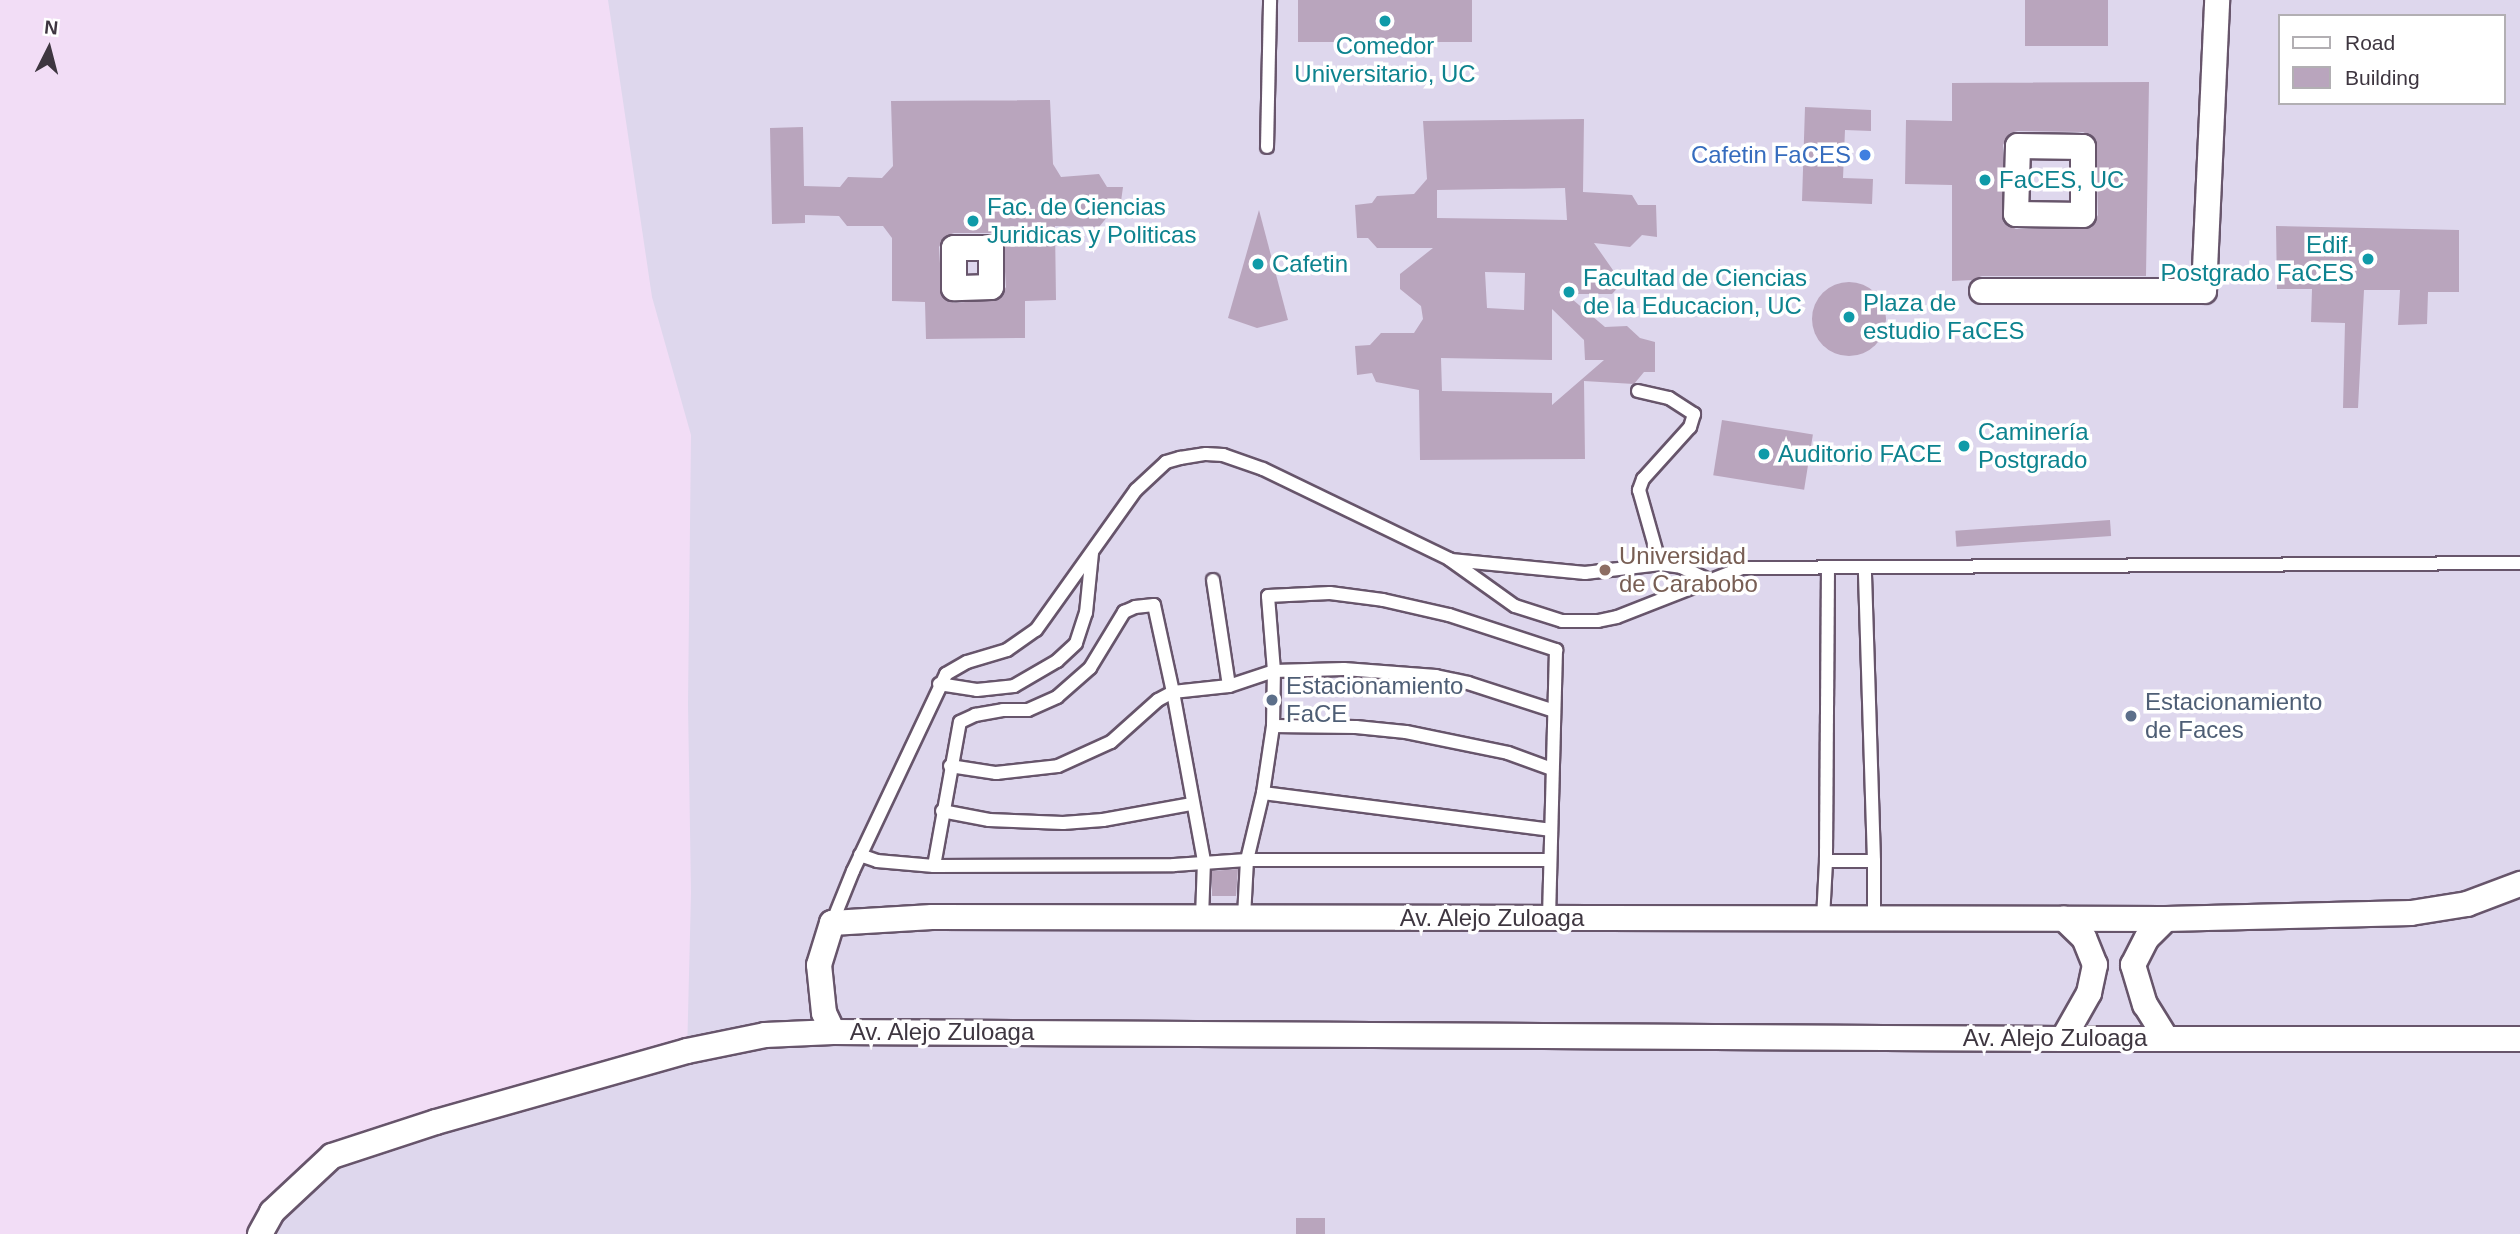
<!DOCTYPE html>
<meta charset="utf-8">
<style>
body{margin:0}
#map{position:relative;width:2520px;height:1234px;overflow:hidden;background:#f2ddf6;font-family:Arial,sans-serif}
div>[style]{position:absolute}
.industrial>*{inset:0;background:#ded7ed}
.building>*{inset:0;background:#b9a5bd;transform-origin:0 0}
.round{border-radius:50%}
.roads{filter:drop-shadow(2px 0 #67556b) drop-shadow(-2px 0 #67556b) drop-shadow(0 2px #67556b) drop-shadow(0 -2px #67556b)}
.lane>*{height:12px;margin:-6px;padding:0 6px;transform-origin:6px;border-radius:6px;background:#fff}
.street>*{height:24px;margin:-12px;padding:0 12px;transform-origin:12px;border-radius:12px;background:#fff}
.dots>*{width:19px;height:19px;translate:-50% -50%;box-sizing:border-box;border:4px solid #fff;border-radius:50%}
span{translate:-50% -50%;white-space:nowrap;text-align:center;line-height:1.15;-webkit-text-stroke:7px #fff;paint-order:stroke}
.culture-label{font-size:24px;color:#0d838f}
.left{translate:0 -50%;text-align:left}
.right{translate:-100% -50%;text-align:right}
.shop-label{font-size:24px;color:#366cbe}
.education-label{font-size:24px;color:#785e54}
.service-label{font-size:24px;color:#4e5e75}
.street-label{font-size:24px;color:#3e3640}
.legend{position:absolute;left:2278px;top:14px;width:228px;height:91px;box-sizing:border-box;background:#fff;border:2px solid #b2afb3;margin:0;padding:9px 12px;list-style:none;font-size:21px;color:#3e3640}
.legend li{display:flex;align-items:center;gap:14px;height:35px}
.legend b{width:35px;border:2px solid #b2afb3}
.north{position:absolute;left:14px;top:14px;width:70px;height:70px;-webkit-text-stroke:5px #fff;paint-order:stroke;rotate:6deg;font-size:19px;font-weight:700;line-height:28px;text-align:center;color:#3e3640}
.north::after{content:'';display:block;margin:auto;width:24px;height:32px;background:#3e3640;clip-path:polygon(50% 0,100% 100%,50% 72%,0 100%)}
</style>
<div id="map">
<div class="industrial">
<i style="clip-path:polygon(evenodd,608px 0,2520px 0,2520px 1234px,260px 1234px,329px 1162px,687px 1056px,691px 893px,688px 704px,691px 435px,652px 297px,608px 0,2280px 16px,2504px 16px,2504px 103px,2280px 103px,2280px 16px)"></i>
</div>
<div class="building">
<i style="left:1298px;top:0;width:174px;height:42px"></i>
<i style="left:2025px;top:0;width:83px;height:46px"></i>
<i style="clip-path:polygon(evenodd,2149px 82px,2146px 276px,1982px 276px,1972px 280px,1952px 281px,1952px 185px,1905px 184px,1906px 120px,1952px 121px,1952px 83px,2149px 82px,2018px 131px,2083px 132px,2096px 139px,2098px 215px,2091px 228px,2016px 229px,2003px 222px,2003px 145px,2010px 133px,2018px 131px)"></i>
<i style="clip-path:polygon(evenodd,1050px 100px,1053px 164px,1061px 177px,1099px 174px,1107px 187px,1123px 187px,1119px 216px,1108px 216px,1099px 227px,1055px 226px,1056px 300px,1025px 301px,1025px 338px,926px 339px,925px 302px,892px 301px,892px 238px,883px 226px,847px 226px,839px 216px,805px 215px,805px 223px,772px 224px,770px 128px,803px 127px,804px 186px,840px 187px,848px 177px,882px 178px,893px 166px,891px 101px,1050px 100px,954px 233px,991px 233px,1003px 240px,1006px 287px,999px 299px,954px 303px,942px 296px,939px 247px,946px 236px,954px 233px)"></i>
<i style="clip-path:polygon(1805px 107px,1871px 110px,1871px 131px,1845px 130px,1843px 178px,1873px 179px,1872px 204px,1802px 201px)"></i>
<i style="clip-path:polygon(evenodd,1584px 119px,1583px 192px,1632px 195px,1638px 205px,1656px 205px,1657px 237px,1642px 235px,1630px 247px,1594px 243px,1622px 283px,1612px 294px,1566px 294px,1605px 327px,1627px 326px,1640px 338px,1655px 342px,1655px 372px,1644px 372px,1634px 384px,1584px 381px,1585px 459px,1420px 460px,1419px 390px,1376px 382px,1372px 373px,1357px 375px,1355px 346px,1370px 345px,1381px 333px,1414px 333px,1423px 319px,1421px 306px,1400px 289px,1400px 274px,1433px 248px,1377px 248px,1368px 238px,1357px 238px,1355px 205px,1372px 203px,1377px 196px,1414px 194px,1427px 179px,1423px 121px,1584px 119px,1565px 188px,1567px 220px,1437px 218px,1437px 190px,1565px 188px,1584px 119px,1485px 272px,1525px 273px,1524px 310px,1487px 308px,1485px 272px,1584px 119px,1552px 309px,1584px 340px,1585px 360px,1604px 360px,1552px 405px,1552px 393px,1442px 391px,1441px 358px,1552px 360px,1552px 309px)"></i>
<i style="clip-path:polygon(1259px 210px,1288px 320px,1257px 328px,1228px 318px)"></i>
<i style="clip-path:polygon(2276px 226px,2459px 230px,2459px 292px,2428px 292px,2427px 324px,2398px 325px,2400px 290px,2364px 290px,2358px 408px,2343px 408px,2345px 323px,2311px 322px,2312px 289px,2277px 289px)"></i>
<i class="round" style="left:1812px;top:282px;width:74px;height:74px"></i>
<i style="left:1722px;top:420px;width:92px;height:56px;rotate:9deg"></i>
<i style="left:2110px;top:520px;width:16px;height:155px;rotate:86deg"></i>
<i style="clip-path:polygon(1238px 869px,1236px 896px,1212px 896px,1212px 871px)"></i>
<i style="left:1296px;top:1218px;width:29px;height:16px"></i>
</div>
<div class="roads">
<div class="lane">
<i style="left:1267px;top:147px;width:147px;rotate:-88.8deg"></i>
<i style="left:1638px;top:391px;width:32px;rotate:13deg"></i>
<i style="left:1669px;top:398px;width:30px;rotate:33deg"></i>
<i style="left:1694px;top:414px;width:14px;rotate:107deg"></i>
<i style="left:1690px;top:427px;width:70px;rotate:132.1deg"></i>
<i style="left:1643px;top:479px;width:12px;rotate:110deg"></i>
<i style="left:1639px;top:490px;width:77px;rotate:74.2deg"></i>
<i style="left:1451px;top:560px;width:135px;rotate:5.5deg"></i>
<i style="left:1585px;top:573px;width:76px;rotate:-6.8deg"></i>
<i style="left:1660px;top:564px;width:21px;rotate:8deg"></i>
<i style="left:1681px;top:567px;width:31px;rotate:25deg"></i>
<i style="left:1828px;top:568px;width:293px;rotate:90.4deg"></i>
<i style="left:1826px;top:861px;width:48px"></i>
<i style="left:1874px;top:861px;width:293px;rotate:-91.8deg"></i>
<i style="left:1213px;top:580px;width:107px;rotate:81.4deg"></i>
<i style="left:939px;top:684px;width:38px;rotate:9deg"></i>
<i style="left:977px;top:690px;width:37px;rotate:-6deg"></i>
<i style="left:1014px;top:686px;width:50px;rotate:-30.2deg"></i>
<i style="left:1057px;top:661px;width:26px;rotate:-43deg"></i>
<i style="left:1076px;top:643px;width:32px;rotate:-72deg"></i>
<i style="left:1086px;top:613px;width:60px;rotate:-84.3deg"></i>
<i style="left:1273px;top:726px;width:83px;rotate:0.7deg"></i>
<i style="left:1356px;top:727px;width:50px;rotate:5.7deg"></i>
<i style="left:1406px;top:732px;width:104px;rotate:11.6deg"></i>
<i style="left:1508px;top:753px;width:47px;rotate:20deg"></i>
<i style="left:950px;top:766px;width:47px;rotate:8.7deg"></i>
<i style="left:996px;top:773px;width:62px;rotate:-6.4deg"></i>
<i style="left:1058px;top:766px;width:58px;rotate:-24.4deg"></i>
<i style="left:1111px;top:742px;width:63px;rotate:-41.8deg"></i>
<i style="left:1158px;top:700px;width:17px;rotate:-28deg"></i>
<i style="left:1173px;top:692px;width:56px;rotate:-6.1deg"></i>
<i style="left:1229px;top:686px;width:47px;rotate:-18.4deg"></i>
<i style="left:1274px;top:671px;width:70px;rotate:-1.6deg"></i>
<i style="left:1344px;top:669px;width:92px;rotate:4.4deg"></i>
<i style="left:1436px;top:676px;width:33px;rotate:12deg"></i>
<i style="left:1468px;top:683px;width:90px;rotate:18deg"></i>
<i style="left:1263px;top:793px;width:289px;rotate:7.3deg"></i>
<i style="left:942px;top:811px;width:48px;rotate:10.8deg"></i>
<i style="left:989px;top:820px;width:74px;rotate:2.3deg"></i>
<i style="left:1063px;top:823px;width:40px;rotate:-4.3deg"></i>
<i style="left:1103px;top:820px;width:89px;rotate:-10.3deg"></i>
<i style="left:860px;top:855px;width:18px;rotate:19deg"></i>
<i style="left:877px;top:861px;width:57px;rotate:5deg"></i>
<i style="left:934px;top:866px;width:240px;rotate:-0.2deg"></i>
<i style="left:1174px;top:865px;width:73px;rotate:-3.9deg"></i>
<i style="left:1247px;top:860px;width:301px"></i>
<i style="left:934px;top:866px;width:146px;rotate:-79.8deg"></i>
<i style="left:960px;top:722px;width:17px;rotate:-25deg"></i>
<i style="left:975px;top:715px;width:28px;rotate:-10deg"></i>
<i style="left:1003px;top:710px;width:25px"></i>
<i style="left:1028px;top:710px;width:32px;rotate:-24deg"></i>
<i style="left:1057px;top:697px;width:44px;rotate:-41.3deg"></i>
<i style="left:1090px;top:668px;width:66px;rotate:-58.7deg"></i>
<i style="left:1124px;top:612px;width:12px;rotate:-24deg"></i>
<i style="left:1135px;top:607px;width:19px;rotate:-6deg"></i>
<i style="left:1154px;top:605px;width:89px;rotate:77.7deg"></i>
<i style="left:1173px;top:692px;width:172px;rotate:79.6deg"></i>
<i style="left:1204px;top:861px;width:56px;rotate:92deg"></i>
<i style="left:1244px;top:917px;width:57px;rotate:-87deg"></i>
<i style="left:1247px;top:860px;width:69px;rotate:-76.6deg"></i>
<i style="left:1263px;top:793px;width:68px;rotate:-81.5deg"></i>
<i style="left:1273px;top:726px;width:55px;rotate:-89deg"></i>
<i style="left:1274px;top:671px;width:75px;rotate:-94.6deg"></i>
<i style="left:1268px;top:596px;width:62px;rotate:-2.8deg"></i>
<i style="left:1330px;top:593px;width:53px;rotate:7.5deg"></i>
<i style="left:1383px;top:600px;width:68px;rotate:12.8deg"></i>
<i style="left:1449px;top:615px;width:113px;rotate:18.1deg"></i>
<i style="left:1556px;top:650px;width:268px;rotate:91.5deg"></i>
<i style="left:1823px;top:919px;width:58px;rotate:-87deg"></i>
<i style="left:1874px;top:919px;width:58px;rotate:-90deg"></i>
<i style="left:832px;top:923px;width:56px;rotate:-68deg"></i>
<i style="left:853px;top:871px;width:218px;rotate:-64.7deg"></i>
<i style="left:946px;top:674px;width:24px;rotate:-30deg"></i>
<i style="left:967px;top:662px;width:42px;rotate:-16.7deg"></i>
<i style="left:1007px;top:650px;width:35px;rotate:-35deg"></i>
<i style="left:1036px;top:630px;width:172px;rotate:-54.5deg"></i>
<i style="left:1136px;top:490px;width:41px;rotate:-43deg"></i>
<i style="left:1166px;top:462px;width:15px;rotate:-16deg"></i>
<i style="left:1180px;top:458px;width:26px;rotate:-9deg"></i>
<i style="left:1206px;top:454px;width:17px;rotate:3deg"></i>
<i style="left:1223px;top:455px;width:42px;rotate:19.3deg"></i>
<i style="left:1263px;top:469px;width:207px;rotate:25.8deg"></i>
<i style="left:1449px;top:559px;width:81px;rotate:35.5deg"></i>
<i style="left:1515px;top:606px;width:49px;rotate:17.7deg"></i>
<i style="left:1562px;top:621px;width:36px"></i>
<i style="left:1598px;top:621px;width:19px;rotate:-12deg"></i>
<i style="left:1617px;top:617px;width:134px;rotate:-21.4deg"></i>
<i style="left:1742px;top:568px;width:778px;rotate:-0.37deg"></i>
</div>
<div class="street">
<i style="left:2018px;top:146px;width:65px;rotate:0.9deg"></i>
<i style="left:2083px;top:147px;width:68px;rotate:90deg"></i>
<i style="left:2083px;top:215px;width:67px;rotate:-179.1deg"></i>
<i style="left:2016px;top:214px;width:68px;rotate:-88.3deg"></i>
<i style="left:954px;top:248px;width:37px"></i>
<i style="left:991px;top:248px;width:39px;rotate:90deg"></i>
<i style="left:991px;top:287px;width:37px;rotate:178deg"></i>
<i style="left:954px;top:288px;width:40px;rotate:-90deg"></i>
<i style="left:1982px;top:291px;width:222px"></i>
<i style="left:2204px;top:291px;width:291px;rotate:-87.4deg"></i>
<i style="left:833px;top:1032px;width:21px;rotate:-115deg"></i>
<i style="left:824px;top:1013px;width:48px;rotate:-95.9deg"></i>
<i style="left:819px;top:965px;width:44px;rotate:-72.8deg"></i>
<i style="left:832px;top:923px;width:100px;rotate:-3.4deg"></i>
<i style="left:932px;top:917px;width:1234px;rotate:0.09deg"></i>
<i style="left:2166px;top:919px;width:245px;rotate:-1.4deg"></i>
<i style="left:2411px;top:913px;width:57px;rotate:-9.1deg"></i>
<i style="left:2467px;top:904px;width:57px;rotate:-20.7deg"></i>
<i style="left:2166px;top:1038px;width:39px;rotate:-122deg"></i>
<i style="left:2145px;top:1005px;width:42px;rotate:-106.7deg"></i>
<i style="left:2133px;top:965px;width:30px;rotate:-63deg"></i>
<i style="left:2147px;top:938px;width:27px;rotate:-45deg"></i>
<i style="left:2063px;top:1039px;width:53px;rotate:-60.5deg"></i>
<i style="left:2089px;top:993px;width:29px;rotate:-78deg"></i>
<i style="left:2095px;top:965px;width:29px;rotate:-112deg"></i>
<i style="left:2084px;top:938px;width:28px;rotate:-136deg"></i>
<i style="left:260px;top:1234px;width:25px;rotate:-61deg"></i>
<i style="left:272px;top:1212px;width:82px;rotate:-43deg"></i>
<i style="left:332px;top:1156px;width:109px;rotate:-18.1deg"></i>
<i style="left:436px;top:1122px;width:261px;rotate:-15.8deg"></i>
<i style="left:687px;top:1051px;width:80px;rotate:-11.6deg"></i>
<i style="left:765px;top:1035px;width:68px;rotate:-2.5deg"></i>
<i style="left:833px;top:1032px;width:1230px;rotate:0.33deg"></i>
<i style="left:2063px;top:1039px;width:457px"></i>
</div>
</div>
<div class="dots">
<i style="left:1385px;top:21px;background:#0f9aa8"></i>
<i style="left:1865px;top:155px;background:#3f7fe0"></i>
<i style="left:1985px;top:180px;background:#0f9aa8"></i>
<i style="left:973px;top:221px;background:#0f9aa8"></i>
<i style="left:2368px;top:259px;background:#0f9aa8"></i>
<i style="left:1258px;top:264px;background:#0f9aa8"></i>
<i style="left:1569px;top:292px;background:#0f9aa8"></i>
<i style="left:1849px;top:317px;background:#0f9aa8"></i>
<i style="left:1964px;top:446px;background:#0f9aa8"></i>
<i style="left:1764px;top:454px;background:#0f9aa8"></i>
<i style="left:1605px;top:570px;background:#8d6e63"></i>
<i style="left:1272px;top:700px;background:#5c6f8a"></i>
<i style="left:2131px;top:716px;background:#5c6f8a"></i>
</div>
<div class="culture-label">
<span style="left:1385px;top:60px">Comedor<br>Universitario, UC</span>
<span class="left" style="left:1999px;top:180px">FaCES, UC</span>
<span class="left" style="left:987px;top:221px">Fac. de Ciencias<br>Juridicas y Politicas</span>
<span class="right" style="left:2354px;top:259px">Edif.<br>Postgrado FaCES</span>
<span class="left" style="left:1272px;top:264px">Cafetin</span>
<span class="left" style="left:1583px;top:292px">Facultad de Ciencias<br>de la Educacion, UC</span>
<span class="left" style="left:1863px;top:317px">Plaza de<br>estudio FaCES</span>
<span class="left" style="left:1978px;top:446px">Caminería<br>Postgrado</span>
<span class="left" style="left:1778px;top:454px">Auditorio FACE</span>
</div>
<div class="shop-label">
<span class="right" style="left:1851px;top:155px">Cafetin FaCES</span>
</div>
<div class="education-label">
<span class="left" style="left:1619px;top:570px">Universidad<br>de Carabobo</span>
</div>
<div class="service-label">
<span class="left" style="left:1286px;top:700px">Estacionamiento<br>FaCE</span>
<span class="left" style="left:2145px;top:716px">Estacionamiento<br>de Faces</span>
</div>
<div class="street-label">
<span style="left:1492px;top:918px">Av. Alejo Zuloaga</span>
<span style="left:942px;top:1032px">Av. Alejo Zuloaga</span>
<span style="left:2055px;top:1038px">Av. Alejo Zuloaga</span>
</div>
<ul class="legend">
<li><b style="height:9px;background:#fff"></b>Road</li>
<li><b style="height:19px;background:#b9a5bd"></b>Building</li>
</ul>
<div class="north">N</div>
</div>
